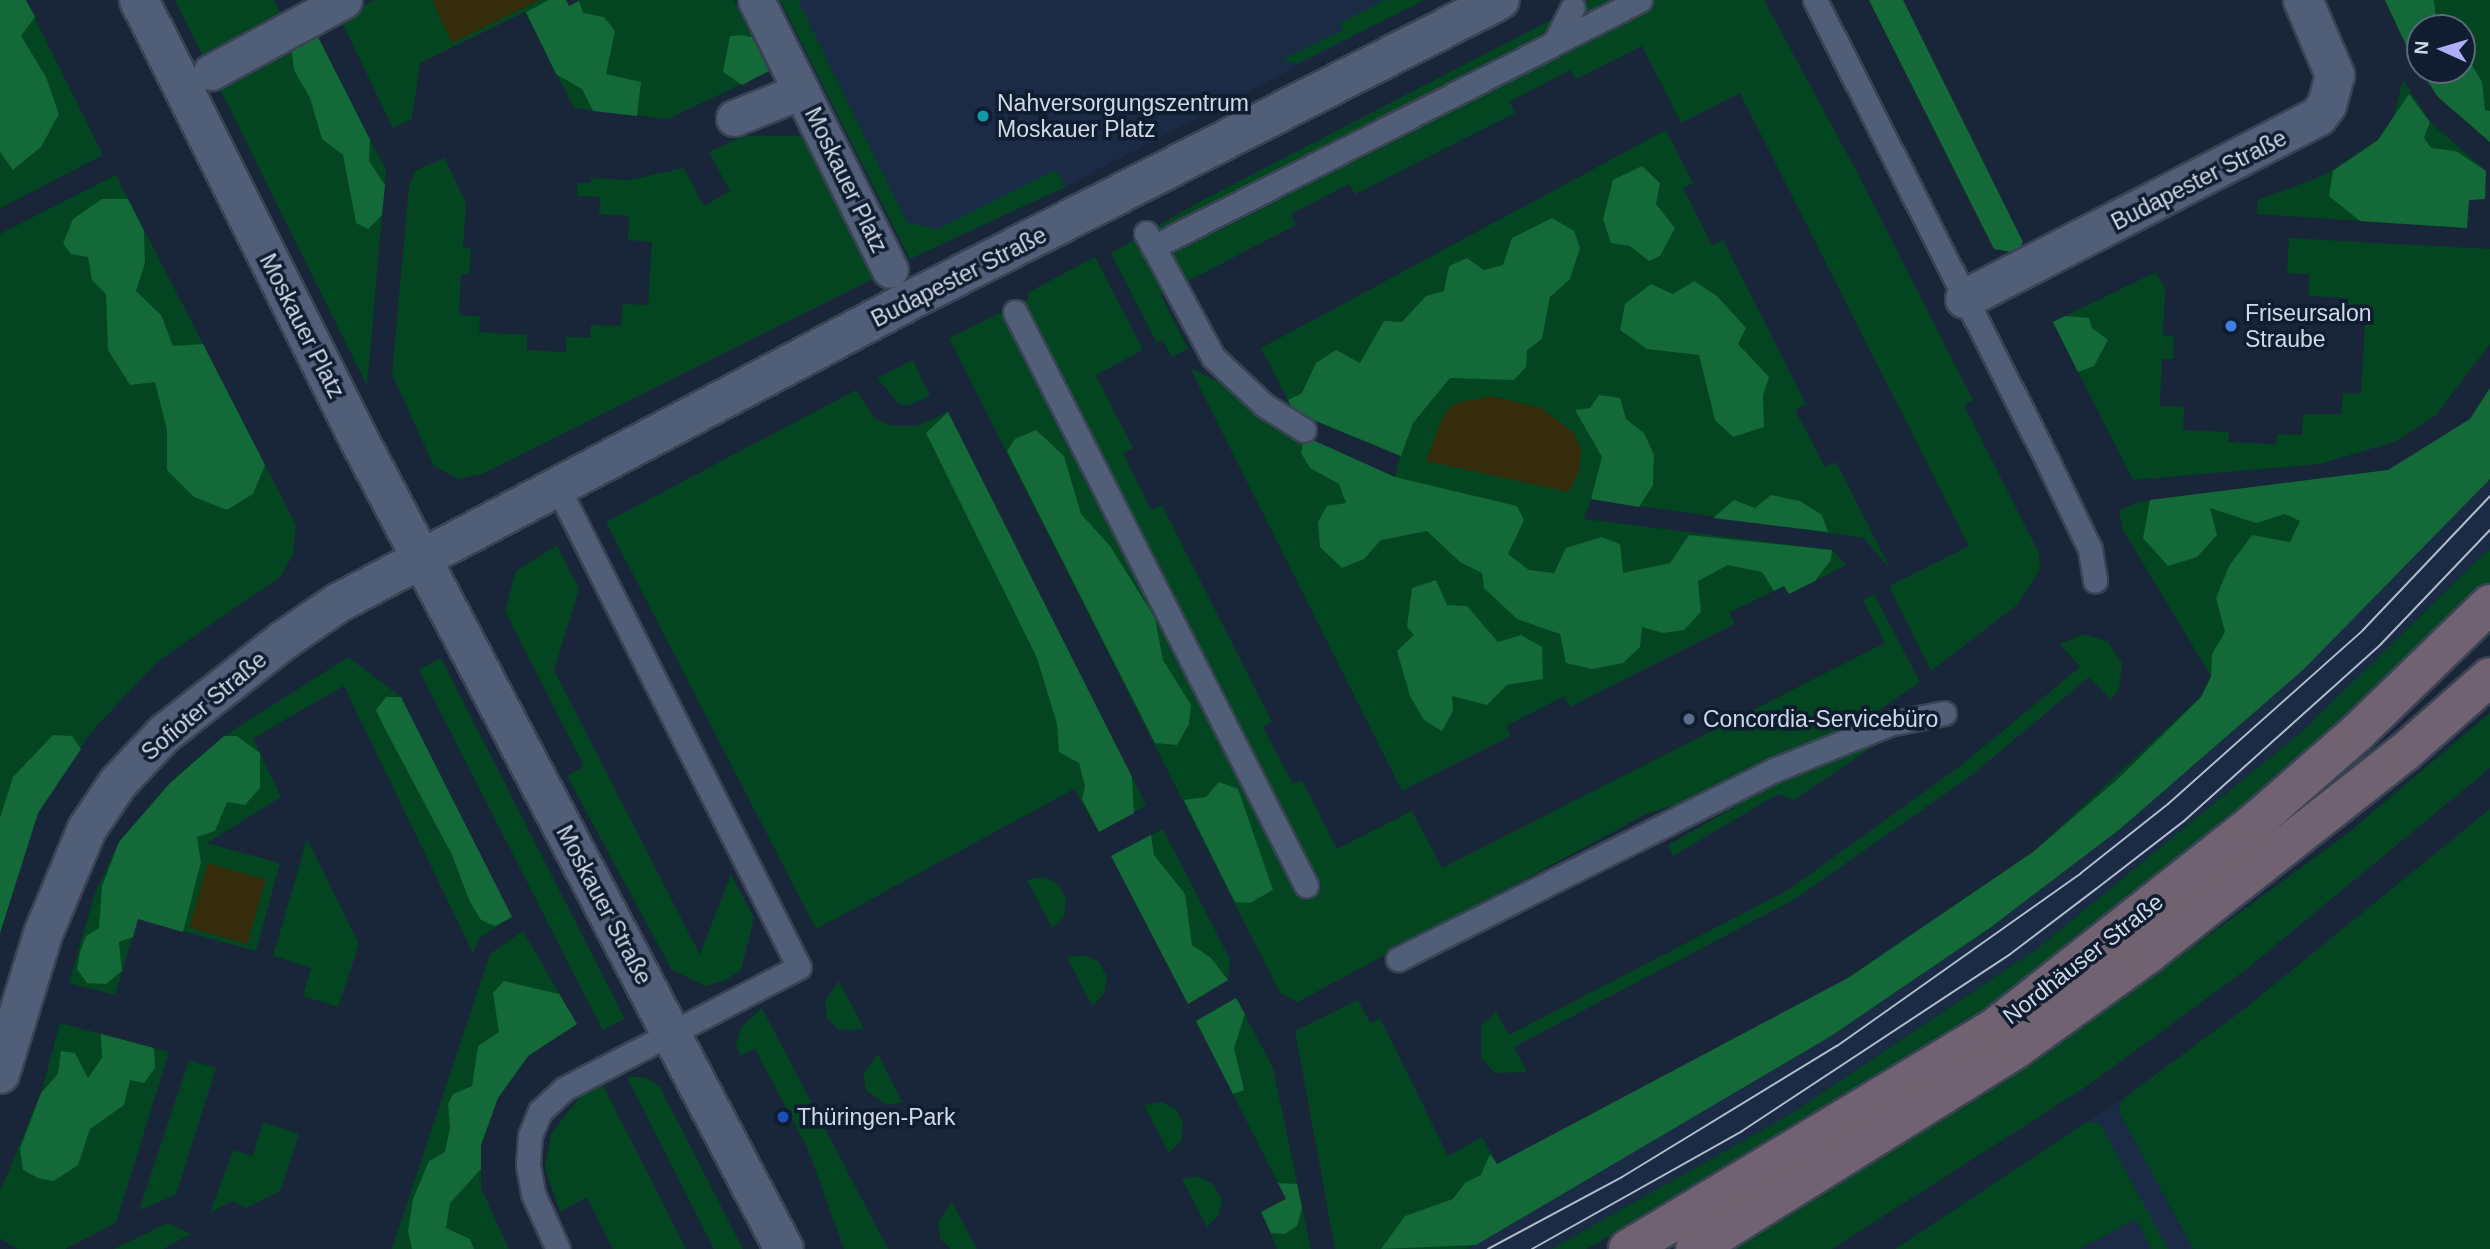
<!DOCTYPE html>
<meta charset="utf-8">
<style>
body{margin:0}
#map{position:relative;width:2490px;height:1249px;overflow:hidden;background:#19263a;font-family:Helvetica,sans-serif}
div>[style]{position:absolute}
.built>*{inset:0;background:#1b2a45}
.green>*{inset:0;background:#024520;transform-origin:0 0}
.forest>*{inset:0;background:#136937}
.sand>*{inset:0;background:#352c0b;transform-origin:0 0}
.roads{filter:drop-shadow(2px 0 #394354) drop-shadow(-2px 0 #394354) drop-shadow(0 2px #394354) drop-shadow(0 -2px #394354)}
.service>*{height:23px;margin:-11.5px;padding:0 11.5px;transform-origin:11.5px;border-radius:11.5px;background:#505e77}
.pedestrian>*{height:35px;margin:-17.5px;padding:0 17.5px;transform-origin:17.5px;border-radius:17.5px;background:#505e77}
.minor>*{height:38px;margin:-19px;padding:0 19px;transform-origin:19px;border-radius:19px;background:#505e77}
.tertiary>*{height:38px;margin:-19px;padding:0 19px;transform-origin:19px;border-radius:19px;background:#505e77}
.secondary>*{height:38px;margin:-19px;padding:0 19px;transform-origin:19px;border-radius:19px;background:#706270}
.tram>*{height:2px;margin:-1px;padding:0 1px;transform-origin:1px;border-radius:1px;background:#b2bccb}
.dots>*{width:19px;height:19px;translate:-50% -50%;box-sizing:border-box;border:4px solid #101c30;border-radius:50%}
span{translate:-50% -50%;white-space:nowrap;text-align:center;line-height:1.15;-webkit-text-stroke:7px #101c30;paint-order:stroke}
.poi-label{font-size:23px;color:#d0d9e7}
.left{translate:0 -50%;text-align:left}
.street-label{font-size:23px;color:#d0d9e7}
.north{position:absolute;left:2406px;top:14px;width:70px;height:70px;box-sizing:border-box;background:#101c30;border:2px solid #5d6879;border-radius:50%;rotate:274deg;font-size:19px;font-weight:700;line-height:28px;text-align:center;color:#d0d9e7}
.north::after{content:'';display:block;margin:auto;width:24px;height:32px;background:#afaefa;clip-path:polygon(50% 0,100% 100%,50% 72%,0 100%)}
</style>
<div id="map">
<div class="built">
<i style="clip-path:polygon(780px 0,1424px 0,1065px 187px,910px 259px)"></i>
<i style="clip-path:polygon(2490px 479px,2490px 548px,2479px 560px,2306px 728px,2038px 948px,1789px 1115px,1551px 1249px,1467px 1249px,1831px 1036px,1991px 927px,2120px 829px,2304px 669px)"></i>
<i style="clip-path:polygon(2121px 1100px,2119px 1112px,2193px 1249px,1895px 1249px)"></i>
</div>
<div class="green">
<i style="clip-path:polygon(0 0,26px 0,103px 155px,0 208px)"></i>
<i style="clip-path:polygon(175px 0,274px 0,283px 19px,205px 60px)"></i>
<i style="clip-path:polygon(374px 0,566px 0,569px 6px,580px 0,734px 0,769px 71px,668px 119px,574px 108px,525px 12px,420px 63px,412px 119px,393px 128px,340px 18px)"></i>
<i style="clip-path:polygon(780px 0,798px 0,907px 222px,938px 229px,1056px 170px,1065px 187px,910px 259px)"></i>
<i style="clip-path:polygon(1384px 0,1424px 0,1298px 63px,1281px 60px,1343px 30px,1340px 23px)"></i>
<i style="clip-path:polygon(1589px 0,1764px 0,1857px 172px,1973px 400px,1964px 405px,2039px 553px,2040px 569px,2017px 605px,1931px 671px,1889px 586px,1969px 546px,1740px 93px,1681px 123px,1642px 46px,1576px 79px,1570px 70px,1510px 101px,1515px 113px,1355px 194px,1349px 184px,1291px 214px,1296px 225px,1161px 295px,1188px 348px,1172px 357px,1163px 340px,1157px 343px,1111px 253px,1199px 202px)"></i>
<i style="clip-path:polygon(evenodd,2385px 0,2490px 0,2490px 142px,2438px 97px,2412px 58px,2385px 0,2420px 28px,2462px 28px,2462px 70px,2420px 70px,2420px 28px)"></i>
<i style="clip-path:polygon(315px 31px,386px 170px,367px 386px,217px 83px)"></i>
<i style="clip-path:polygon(2403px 80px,2430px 122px,2486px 171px,2485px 199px,2469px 200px,2467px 228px,2257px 214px,2258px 200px,2324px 175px,2378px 140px,2393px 119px)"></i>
<i style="clip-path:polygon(1666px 130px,1693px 183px,1683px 188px,1712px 245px,1723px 240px,1806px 404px,1795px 410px,1825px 467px,1836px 462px,1891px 570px,1864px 538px,1591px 499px,1584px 519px,1832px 550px,1846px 565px,1789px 594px,1784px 586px,1729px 613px,1735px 624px,1570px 707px,1564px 696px,1506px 726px,1511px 736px,1402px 791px,1190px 368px,1233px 389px,1326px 449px,1395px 477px,1400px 456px,1294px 412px,1261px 348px)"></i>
<i style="clip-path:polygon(744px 136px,802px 136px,875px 278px,484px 473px,459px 479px,434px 466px,392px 374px,409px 186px,416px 170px,445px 158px,466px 204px,463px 247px,471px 248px,469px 274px,461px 274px,459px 315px,480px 316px,479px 332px,527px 335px,527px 350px,566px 352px,566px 337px,590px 338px,591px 325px,621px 326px,623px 304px,648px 305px,652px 242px,628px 240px,629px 216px,599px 214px,600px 197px,577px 196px,578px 183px,591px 183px,591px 178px,629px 180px,684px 168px,704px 206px,730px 191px,709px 152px)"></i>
<i style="clip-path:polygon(116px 175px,296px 525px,293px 555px,280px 577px,158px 661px,91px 732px,38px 813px,0 933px,0 234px)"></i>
<i style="clip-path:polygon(2289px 238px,2490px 249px,2490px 344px,2436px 415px,2397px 441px,2320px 464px,2133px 480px,2053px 322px,2156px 272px,2165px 288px,2163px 335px,2174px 336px,2173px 359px,2162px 359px,2160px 406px,2184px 407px,2183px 430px,2229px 432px,2228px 442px,2276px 444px,2277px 434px,2302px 435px,2303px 414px,2342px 414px,2343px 393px,2361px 394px,2365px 322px,2348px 321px,2348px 298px,2309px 296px,2309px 274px,2287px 273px)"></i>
<i style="clip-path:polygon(1095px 257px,1143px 350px,1096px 375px,1133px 448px,1123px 453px,1151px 510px,1162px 505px,1272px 722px,1263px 727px,1293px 784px,1302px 780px,1337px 849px,1412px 811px,1442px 868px,1885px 643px,1863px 600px,1874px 594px,1920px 682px,1875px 713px,1682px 803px,1646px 814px,1298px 1002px,1280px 993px,949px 338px,1029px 299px,1027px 293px)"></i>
<i style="clip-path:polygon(913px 360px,930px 395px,909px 406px,899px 404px,877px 378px)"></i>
<i style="clip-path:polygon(856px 390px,874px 418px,892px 426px,917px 426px,948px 412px,1146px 805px,1099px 832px,1074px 789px,816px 929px,606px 522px)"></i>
<i style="clip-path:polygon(2442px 441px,2490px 479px,2304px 669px,2120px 829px,1991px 927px,1831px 1036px,1467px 1249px,1335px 1249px,1295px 1031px,1358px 1000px,1370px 1023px,1380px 1018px,1448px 1156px,1482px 1137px,1497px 1164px,1716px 1052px,1848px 978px,2033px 852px,2201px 697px,2211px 676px,2123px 530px,2119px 511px,2138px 502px,2388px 470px)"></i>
<i style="clip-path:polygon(557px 545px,579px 589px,554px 670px,700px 955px,731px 874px,754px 918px,741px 970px,724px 981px,705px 986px,672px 970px,567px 776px,584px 766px,505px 611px,516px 571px)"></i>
<i style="clip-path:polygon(2490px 548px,2490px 582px,2462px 611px,2311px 752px,2062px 955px,1967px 1023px,1629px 1226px,1586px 1249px,1551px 1249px,1789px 1115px,2038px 948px,2306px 728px)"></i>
<i style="clip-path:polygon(2084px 634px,2108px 642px,2122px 663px,2119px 689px,2111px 700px,2089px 677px,1972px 775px,1795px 899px,1514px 1047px,1527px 1072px,1495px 1073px,1481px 1058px,1481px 1026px,1496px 1012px,1509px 1035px,1788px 890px,1963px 764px,2080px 667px,2060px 644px)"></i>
<i style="clip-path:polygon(348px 657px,401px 697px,512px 917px,480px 937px,473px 953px,344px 686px,253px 738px,281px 797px,207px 843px,280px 863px,256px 951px,138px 919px,115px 995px,69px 983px,94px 896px,119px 842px,170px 783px,224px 736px)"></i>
<i style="left:441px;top:658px;width:405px;height:25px;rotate:63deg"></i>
<i style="clip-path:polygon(2490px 713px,2490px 768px,2248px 968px,2087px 1086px,1832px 1249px,1720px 1249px,2150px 978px,2347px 834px)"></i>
<i style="clip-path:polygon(1884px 739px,1794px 800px,1778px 794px,1673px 856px,1668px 845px,1771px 786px)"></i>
<i style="clip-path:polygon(2490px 809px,2490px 1249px,2193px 1249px,2119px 1112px,2121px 1100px,2243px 1010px)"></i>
<i style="clip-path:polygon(1163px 829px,1230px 959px,1228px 980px,1188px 1004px,1111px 856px)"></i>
<i style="clip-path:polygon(307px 839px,359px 944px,338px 1007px,303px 996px,311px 968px,273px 956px)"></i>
<i style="clip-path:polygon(1044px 877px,1059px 885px,1066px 900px,1064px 917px,1052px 928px,1027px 880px)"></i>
<i style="clip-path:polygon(523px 931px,577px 1024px,528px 1056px,498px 1098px,481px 1145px,481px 1188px,509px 1249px,392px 1249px,490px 954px)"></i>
<i style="clip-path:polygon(1084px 955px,1099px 962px,1107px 977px,1104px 994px,1092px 1006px,1067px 957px)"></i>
<i style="clip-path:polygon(839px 981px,864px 1029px,839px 1030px,827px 1018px,825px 1001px)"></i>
<i style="clip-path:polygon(1236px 998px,1273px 1068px,1311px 1249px,1277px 1249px,1261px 1212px,1286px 1199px,1196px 1021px)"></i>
<i style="clip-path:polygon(762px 1008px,888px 1249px,844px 1249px,807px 1147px,755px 1049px,740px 1056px,736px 1044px,741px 1027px)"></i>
<i style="clip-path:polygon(60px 1023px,169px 1052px,116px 1223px,65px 1249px,17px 1249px,0 1238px,0 1192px,41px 1093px)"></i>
<i style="clip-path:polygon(878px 1054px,902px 1102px,886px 1105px,866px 1090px,863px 1074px)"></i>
<i style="clip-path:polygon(189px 1060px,216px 1068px,176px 1195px,139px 1210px)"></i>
<i style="clip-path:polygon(627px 1077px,645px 1077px,660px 1087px,743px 1249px,714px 1249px)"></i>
<i style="clip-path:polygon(603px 1085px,686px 1249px,613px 1249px,587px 1197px,560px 1212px,545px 1168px,551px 1134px,579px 1098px)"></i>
<i style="clip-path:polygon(1161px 1102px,1176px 1109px,1183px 1124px,1181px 1141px,1169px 1153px,1144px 1105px)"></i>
<i style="clip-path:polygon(263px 1122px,299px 1134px,280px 1191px,246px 1208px,232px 1201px,210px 1213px,233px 1150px,253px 1156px)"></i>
<i style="clip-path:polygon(2087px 1122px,2100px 1123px,2168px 1249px,2151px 1249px,2136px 1219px,2079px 1249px,1895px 1249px)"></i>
<i style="clip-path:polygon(1198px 1176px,1213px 1184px,1222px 1199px,1219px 1215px,1207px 1227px,1182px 1179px)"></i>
<i style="clip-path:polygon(952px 1202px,977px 1249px,951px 1249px,940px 1239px,938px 1222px)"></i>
<i style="clip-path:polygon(167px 1223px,191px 1234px,163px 1249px,114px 1249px)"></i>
</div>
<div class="forest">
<i style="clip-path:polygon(0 0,26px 0,35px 17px,21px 36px,46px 77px,59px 114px,41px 147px,13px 170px,0 152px)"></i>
<i style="clip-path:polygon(549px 0,566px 0,569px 6px,579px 1px,583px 13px,604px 17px,615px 31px,606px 74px,641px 82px,637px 116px,593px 111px,582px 89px,556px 74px,526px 12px)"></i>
<i style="clip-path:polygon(1869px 0,1903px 0,2023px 242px,2016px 253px,1994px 249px)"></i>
<i style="clip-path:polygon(2385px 0,2434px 0,2437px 28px,2420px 28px,2420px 70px,2462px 70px,2462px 48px,2482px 82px,2485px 110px,2490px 111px,2490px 142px,2438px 97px,2412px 58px)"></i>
<i style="clip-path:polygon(315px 31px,370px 140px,369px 161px,385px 185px,382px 215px,368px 229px,356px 223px,343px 155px,322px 139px,310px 98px,294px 70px,291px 44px)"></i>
<i style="clip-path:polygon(740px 35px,752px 37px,769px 71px,742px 85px,723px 72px,730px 36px)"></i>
<i style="clip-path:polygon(2409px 94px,2430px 122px,2424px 138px,2431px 148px,2456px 151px,2486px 171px,2485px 199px,2469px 200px,2467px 228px,2360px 221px,2329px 196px,2333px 171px,2378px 140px)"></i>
<i style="clip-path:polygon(1642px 166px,1660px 183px,1656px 204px,1675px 228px,1660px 256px,1649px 261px,1630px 246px,1611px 243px,1603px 219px,1613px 180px)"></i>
<i style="clip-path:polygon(102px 199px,128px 199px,144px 231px,145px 263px,136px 291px,161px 315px,173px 346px,203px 344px,265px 465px,253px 494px,227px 510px,194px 497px,167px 470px,167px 430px,155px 382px,130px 385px,108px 350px,106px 294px,92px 280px,88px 257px,71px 254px,63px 243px,73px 219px)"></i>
<i style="clip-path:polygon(1552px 218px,1574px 231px,1580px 248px,1570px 279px,1550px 297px,1542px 339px,1527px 350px,1526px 367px,1514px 380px,1450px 378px,1413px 423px,1401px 456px,1294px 412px,1288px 400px,1302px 393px,1316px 363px,1336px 350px,1360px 363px,1384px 321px,1402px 322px,1426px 296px,1444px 291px,1449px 266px,1467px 258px,1484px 270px,1503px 265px,1512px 238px)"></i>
<i style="clip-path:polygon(1694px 281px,1717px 296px,1746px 328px,1738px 344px,1769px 377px,1763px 396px,1764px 427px,1733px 437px,1715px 420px,1699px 355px,1647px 349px,1620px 330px,1625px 304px,1651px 284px,1673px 294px)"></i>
<i style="clip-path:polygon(2065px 316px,2089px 318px,2092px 328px,2108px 340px,2094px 366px,2078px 372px,2053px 322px)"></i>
<i style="clip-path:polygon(2490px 388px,2490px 479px,2304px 669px,2120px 829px,1991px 927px,1831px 1036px,1476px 1245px,1381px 1249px,1405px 1216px,1453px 1199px,1465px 1183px,1481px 1175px,1490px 1154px,1497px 1164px,1848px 978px,2033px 852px,2119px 778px,2201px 697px,2211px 677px,2212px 654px,2225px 632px,2216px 598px,2229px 566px,2252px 535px,2290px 542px,2300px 521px,2285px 514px,2256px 523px,2210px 508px,2217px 535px,2197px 557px,2168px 566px,2143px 538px,2150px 500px,2388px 470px,2470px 419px)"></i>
<i style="clip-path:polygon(1599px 395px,1620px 398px,1626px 419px,1644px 433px,1654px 455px,1653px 485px,1639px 507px,1591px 499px,1602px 457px,1575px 410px,1590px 408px)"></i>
<i style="clip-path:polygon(948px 412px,1132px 777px,1134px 813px,1099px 832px,1082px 799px,1085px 786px,1079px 763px,1059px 752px,1057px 724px,1037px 658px,926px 433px)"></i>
<i style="clip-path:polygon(1036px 430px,1064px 456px,1081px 514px,1110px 546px,1155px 618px,1163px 660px,1191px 705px,1189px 724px,1177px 745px,1155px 743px,1007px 451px,1015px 439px)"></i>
<i style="clip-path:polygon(1304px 436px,1395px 477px,1517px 506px,1524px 520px,1508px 554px,1529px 570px,1554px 573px,1566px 548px,1601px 537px,1620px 544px,1623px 573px,1670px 563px,1689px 535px,1832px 550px,1831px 560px,1815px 581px,1789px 594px,1784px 586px,1774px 591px,1762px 572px,1728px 565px,1698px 581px,1701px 612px,1684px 630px,1663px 633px,1642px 627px,1640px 647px,1623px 663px,1592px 669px,1566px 663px,1560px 634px,1517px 619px,1484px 588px,1482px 573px,1460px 562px,1427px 531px,1381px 540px,1364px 559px,1342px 568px,1320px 547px,1318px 522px,1327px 506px,1346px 503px,1339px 484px,1310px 468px,1301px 453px)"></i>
<i style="clip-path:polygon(1771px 495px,1800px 501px,1822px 515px,1828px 532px,1713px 518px,1734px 500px,1755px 508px)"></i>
<i style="clip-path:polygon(1436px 580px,1447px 605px,1467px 606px,1498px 642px,1521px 635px,1542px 647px,1543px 679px,1507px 685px,1487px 705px,1452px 696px,1453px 711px,1442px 731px,1424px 720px,1410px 696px,1397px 651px,1414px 635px,1407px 627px,1412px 588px)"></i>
<i style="clip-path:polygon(386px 697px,401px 697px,512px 917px,495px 926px,481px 920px,470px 902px,452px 855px,384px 727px,376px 710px)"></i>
<i style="clip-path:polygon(53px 735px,72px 736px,81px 749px,38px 813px,0 933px,0 818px,13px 777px)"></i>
<i style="clip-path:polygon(224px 736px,237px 736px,260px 753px,260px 788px,245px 805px,227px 802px,215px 831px,197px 837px,201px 862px,183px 932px,138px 919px,133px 937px,119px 942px,122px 971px,106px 984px,87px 983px,77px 969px,80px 952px,86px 936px,99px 928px,102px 886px,119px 842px,170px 783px)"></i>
<i style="clip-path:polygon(1219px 782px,1238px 789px,1273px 890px,1250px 903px,1235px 902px,1184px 800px,1206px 797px)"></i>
<i style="clip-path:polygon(1151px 835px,1154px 855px,1185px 894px,1192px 945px,1211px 958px,1228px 980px,1188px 1004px,1111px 856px)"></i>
<i style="clip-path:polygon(504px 981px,559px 994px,577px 1024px,528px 1056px,498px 1098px,481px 1145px,481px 1169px,450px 1203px,446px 1228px,470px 1239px,474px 1249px,412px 1249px,408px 1231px,413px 1199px,429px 1161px,445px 1152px,450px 1128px,448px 1104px,453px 1094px,472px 1086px,478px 1046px,499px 1032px,493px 993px)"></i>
<i style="clip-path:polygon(1236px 998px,1245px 1014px,1234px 1048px,1244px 1090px,1233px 1094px,1196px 1021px)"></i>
<i style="clip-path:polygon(101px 1034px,154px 1048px,155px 1068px,144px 1083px,130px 1080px,124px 1105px,90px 1129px,78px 1165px,54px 1181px,38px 1178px,23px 1170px,20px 1149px,41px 1093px,58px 1074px,61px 1051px,75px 1053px,88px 1078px,102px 1058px)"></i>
<i style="clip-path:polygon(1278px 1183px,1297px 1184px,1302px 1208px,1297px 1226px,1285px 1234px,1271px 1233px,1261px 1212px,1286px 1199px)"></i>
</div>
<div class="sand">
<i style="clip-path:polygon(432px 0,539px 0,452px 43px)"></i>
<i style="clip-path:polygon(1492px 396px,1541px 408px,1573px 432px,1581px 449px,1579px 472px,1569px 492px,1426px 461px,1444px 414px,1456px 403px)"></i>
<i style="left:208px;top:863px;width:60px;height:67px;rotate:16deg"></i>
</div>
<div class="roads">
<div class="service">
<i style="left:1815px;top:0;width:513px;rotate:63.24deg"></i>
<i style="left:2046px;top:458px;width:101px;rotate:64.2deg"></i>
<i style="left:2090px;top:549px;width:32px;rotate:81deg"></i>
<i style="left:1555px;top:42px;width:39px;rotate:-63deg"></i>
<i style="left:1146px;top:233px;width:141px;rotate:61.6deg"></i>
<i style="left:1213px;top:357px;width:70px;rotate:43.3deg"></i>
<i style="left:1264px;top:405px;width:47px;rotate:32deg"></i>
<i style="left:1153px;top:247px;width:546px;rotate:-26.89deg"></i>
<i style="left:1015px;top:312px;width:643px;rotate:63.08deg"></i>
<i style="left:558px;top:488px;width:536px;rotate:63.29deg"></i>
<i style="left:799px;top:967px;width:265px;rotate:152.6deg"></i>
<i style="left:564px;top:1089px;width:33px;rotate:137deg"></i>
<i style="left:540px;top:1111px;width:27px;rotate:112deg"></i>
<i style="left:530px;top:1136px;width:29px;rotate:94deg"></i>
<i style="left:528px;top:1165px;width:29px;rotate:80deg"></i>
<i style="left:533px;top:1194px;width:60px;rotate:65.6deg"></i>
<i style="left:1398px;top:959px;width:421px;rotate:-26.7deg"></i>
<i style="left:1774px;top:770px;width:124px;rotate:-21.8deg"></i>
<i style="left:1889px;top:724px;width:56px;rotate:-11.3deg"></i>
</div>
<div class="pedestrian">
<i style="left:756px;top:0;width:301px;rotate:63.6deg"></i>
<i style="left:211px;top:72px;width:151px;rotate:-28.4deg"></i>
<i style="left:734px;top:118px;width:72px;rotate:-21.9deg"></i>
</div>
<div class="minor">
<i style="left:1965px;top:299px;width:397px;rotate:-27.3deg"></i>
<i style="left:2318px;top:117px;width:15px;rotate:-53deg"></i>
<i style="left:2327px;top:105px;width:31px;rotate:-75deg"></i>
<i style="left:2335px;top:75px;width:82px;rotate:-113.1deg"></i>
<i style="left:0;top:1074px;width:146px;rotate:-72.9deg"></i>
<i style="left:43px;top:934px;width:114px;rotate:-67.3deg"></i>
<i style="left:87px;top:829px;width:55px;rotate:-56deg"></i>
<i style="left:118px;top:783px;width:67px;rotate:-46.8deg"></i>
<i style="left:164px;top:734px;width:152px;rotate:-38.1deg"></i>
<i style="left:284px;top:640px;width:65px;rotate:-34.4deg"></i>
<i style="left:338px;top:603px;width:644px;rotate:-27.88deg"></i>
<i style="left:907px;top:302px;width:665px;rotate:-26.99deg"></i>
</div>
<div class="tertiary">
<i style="left:139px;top:0;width:481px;rotate:63.4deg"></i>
<i style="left:354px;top:430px;width:925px;rotate:62.3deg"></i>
</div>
<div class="secondary">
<i style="left:1628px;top:1249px;width:431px;rotate:-31.1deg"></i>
<i style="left:1997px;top:1026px;width:328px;rotate:-38.3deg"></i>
<i style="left:2254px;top:823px;width:138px;rotate:-41.2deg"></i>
<i style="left:2358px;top:732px;width:184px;rotate:-44.1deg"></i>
<i style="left:1695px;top:1249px;width:378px;rotate:-31.9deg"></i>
<i style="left:2016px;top:1049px;width:163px;rotate:-35.7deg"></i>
<i style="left:2148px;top:954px;width:327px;rotate:-38.2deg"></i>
<i style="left:2405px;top:752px;width:113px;rotate:-41.4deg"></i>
</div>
</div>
<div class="tram">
<i style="left:1488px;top:1249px;width:152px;rotate:-28.2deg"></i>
<i style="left:1622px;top:1177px;width:252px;rotate:-31.4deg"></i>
<i style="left:1837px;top:1046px;width:299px;rotate:-35.3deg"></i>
<i style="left:2081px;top:873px;width:111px;rotate:-38.4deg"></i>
<i style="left:2168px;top:804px;width:261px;rotate:-41.7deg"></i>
<i style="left:2363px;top:630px;width:185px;rotate:-46.5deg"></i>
<i style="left:1532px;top:1249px;width:241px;rotate:-29.3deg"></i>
<i style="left:1742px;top:1131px;width:320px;rotate:-33.4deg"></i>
<i style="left:2009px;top:955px;width:109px;rotate:-37.2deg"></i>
<i style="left:2096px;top:889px;width:111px;rotate:-37.7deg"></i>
<i style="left:2184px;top:821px;width:265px;rotate:-41.9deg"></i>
<i style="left:2381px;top:644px;width:158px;rotate:-46.3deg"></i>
</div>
<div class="dots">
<i style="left:983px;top:116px;background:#0f9aa8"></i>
<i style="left:2231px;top:326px;background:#3f7fe0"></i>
<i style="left:1689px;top:719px;background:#5c6f8a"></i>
<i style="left:783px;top:1117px;background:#1a4fb4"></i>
</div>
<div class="poi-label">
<span class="left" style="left:997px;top:116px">Nahversorgungszentrum<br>Moskauer Platz</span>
<span class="left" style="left:2245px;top:326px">Friseursalon<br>Straube</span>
<span class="left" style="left:1703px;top:719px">Concordia-Servicebüro</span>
<span class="left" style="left:797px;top:1117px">Thüringen-Park</span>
</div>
<div class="street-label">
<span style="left:846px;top:180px;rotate:64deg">Moskauer Platz</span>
<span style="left:2199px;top:180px;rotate:-27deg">Budapester Straße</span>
<span style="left:959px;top:277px;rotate:-27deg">Budapester Straße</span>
<span style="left:302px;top:326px;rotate:63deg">Moskauer Platz</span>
<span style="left:204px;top:706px;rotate:-40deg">Sofioter Straße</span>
<span style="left:604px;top:905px;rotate:62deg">Moskauer Straße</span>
<span style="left:2083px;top:959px;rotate:-38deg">Nordhäuser Straße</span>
</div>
<div class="north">N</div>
</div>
